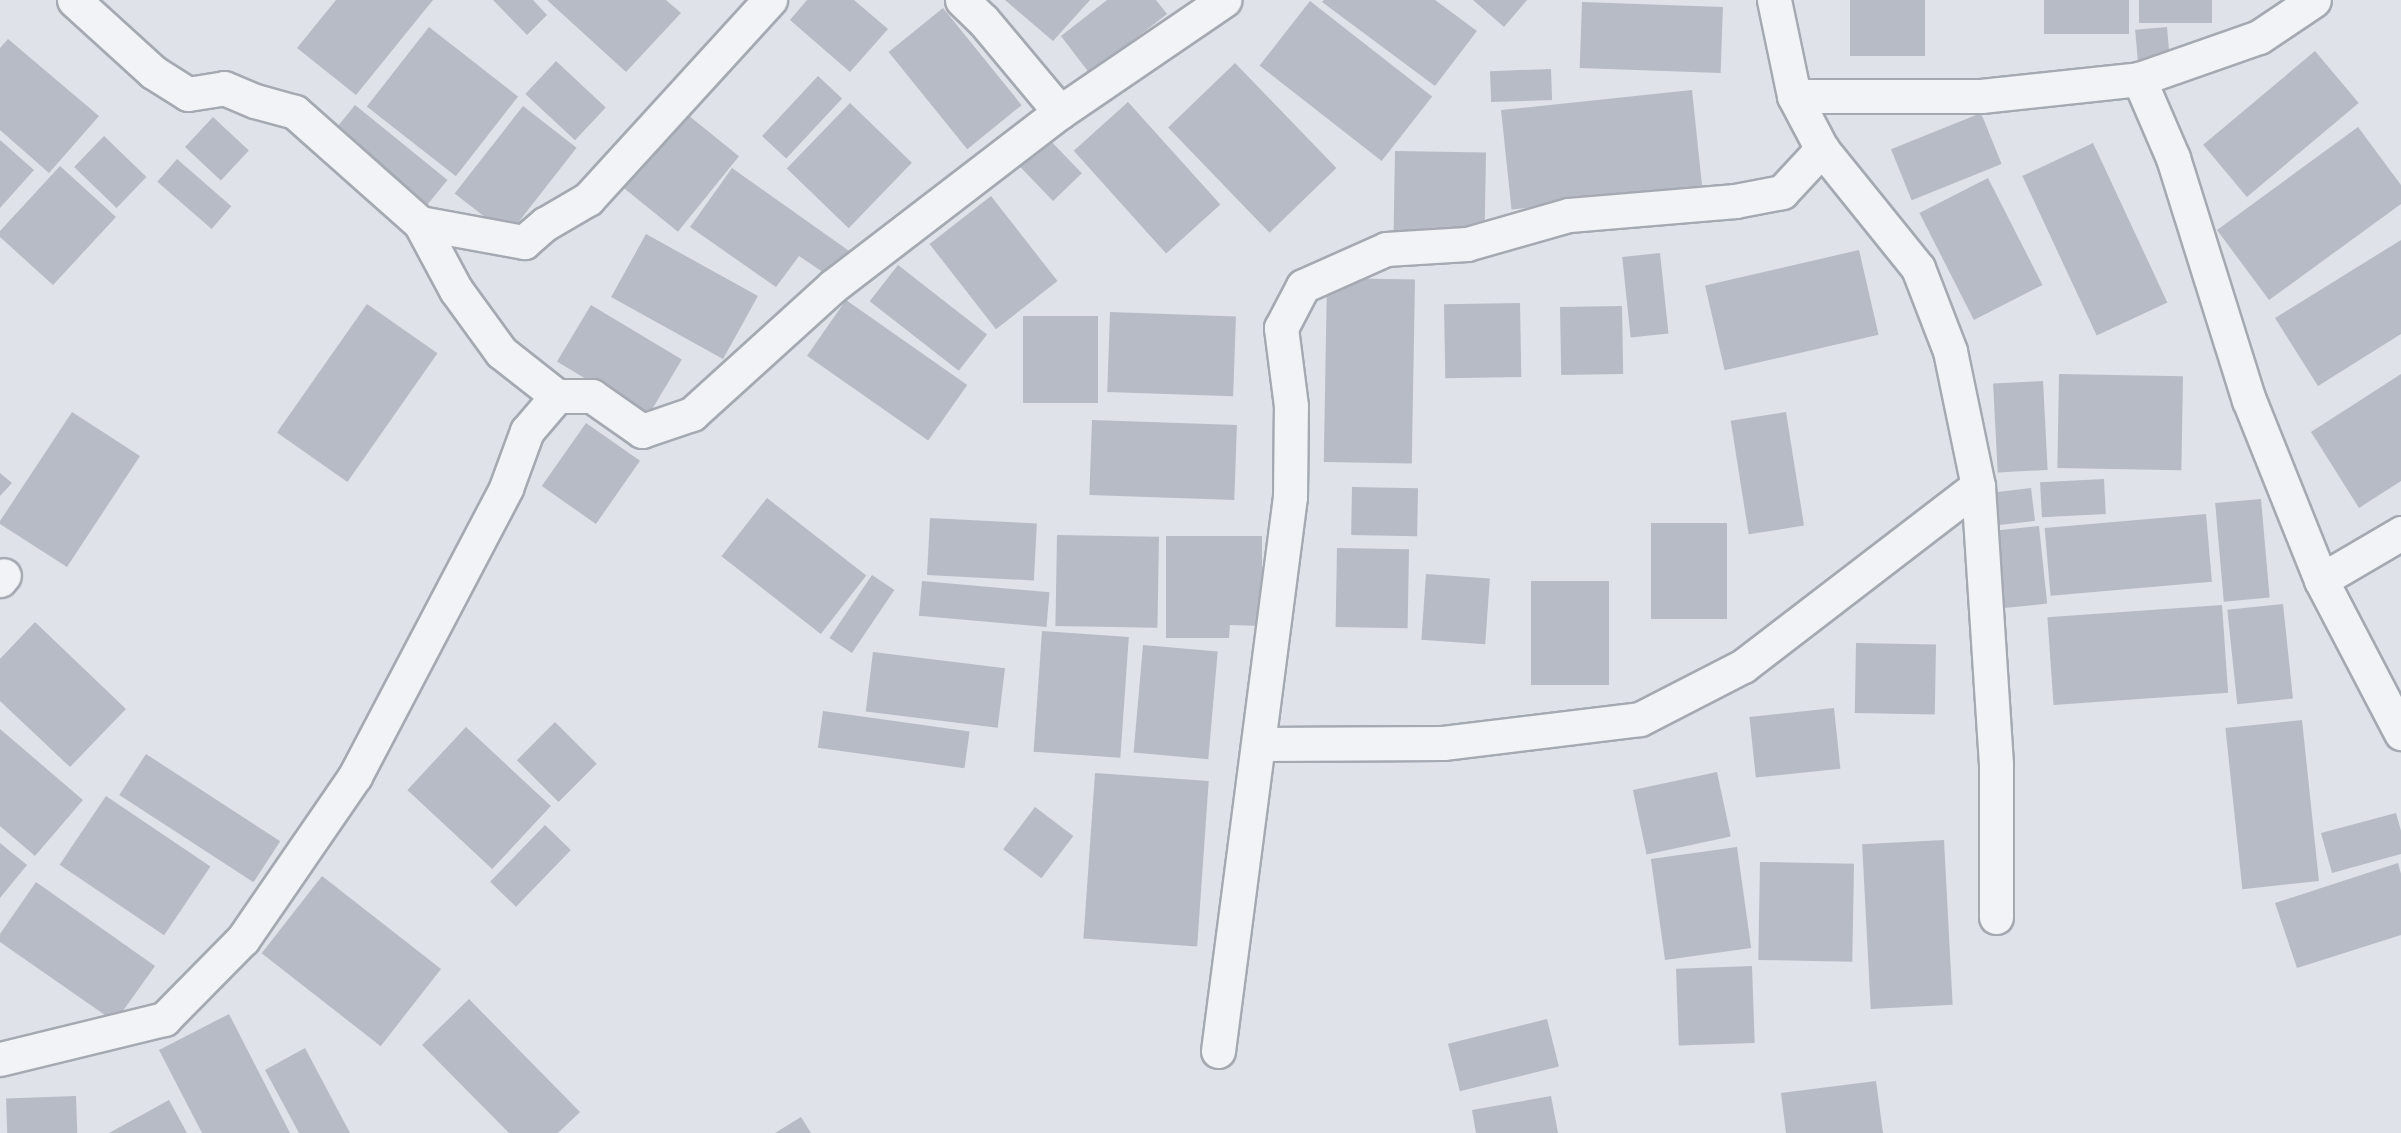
<!DOCTYPE html>
<style>
body{margin:0}
#map{position:relative;width:2401px;height:1133px;overflow:hidden;background:#dfe2e8;font-family:Mulish,sans-serif}
div>[style]{position:absolute}
.building>*{inset:0;background:#b6bbc5;transform-origin:0 0}
.roads{filter:drop-shadow(2px 0 #a4a9b2) drop-shadow(-2px 0 #a4a9b2) drop-shadow(0 2px #a4a9b2) drop-shadow(0 -2px #a4a9b2)}
.minor>*{height:33px;margin:-16.5px;padding:0 16.5px;transform-origin:16.5px;border-radius:16.5px;background:#f2f3f6}
span{translate:-50% -50%;white-space:nowrap;text-align:center;line-height:1.15;-webkit-text-stroke:4.5px #eef1f6;paint-order:stroke}
</style>
<div id="map">
<div class="building">
<i style="clip-path:polygon(336px 0,433px 0,356px 95px,297px 48px)"></i>
<i style="clip-path:polygon(493px 0,533px 0,547px 15px,527px 35px)"></i>
<i style="clip-path:polygon(547px 0,666px 0,681px 13px,626px 72px)"></i>
<i style="clip-path:polygon(807px 0,854px 0,888px 29px,850px 72px,790px 20px)"></i>
<i style="clip-path:polygon(1005px 0,1090px 0,1053px 41px)"></i>
<i style="clip-path:polygon(1107px 0,1156px 0,1167px 14px,1090px 74px,1061px 36px)"></i>
<i style="clip-path:polygon(1324px 0,1435px 0,1477px 31px,1435px 86px,1322px 2px)"></i>
<i style="clip-path:polygon(1473px 0,1527px 0,1504px 27px)"></i>
<i style="left:1850px;top:0;width:75px;height:56px"></i>
<i style="left:2044px;top:0;width:85px;height:34px"></i>
<i style="left:2139px;top:0;width:73px;height:23px"></i>
<i style="left:1310px;top:1px;width:155px;height:82px;rotate:38deg"></i>
<i style="left:1582px;top:2px;width:141px;height:66px;rotate:2deg"></i>
<i style="left:943px;top:8px;width:125px;height:70px;rotate:51deg"></i>
<i style="left:429px;top:27px;width:113px;height:101px;rotate:38deg"></i>
<i style="left:2167px;top:27px;width:33px;height:32px;rotate:85deg"></i>
<i style="clip-path:polygon(8px 39px,99px 116px,49px 173px,0 130px,0 48px)"></i>
<i style="left:2315px;top:51px;width:68px;height:146px;rotate:50deg"></i>
<i style="left:556px;top:61px;width:68px;height:45px;rotate:43deg"></i>
<i style="left:1235px;top:63px;width:146px;height:93px;rotate:46deg"></i>
<i style="left:1551px;top:69px;width:31px;height:61px;rotate:88deg"></i>
<i style="left:818px;top:76px;width:33px;height:82px;rotate:43deg"></i>
<i style="left:1692px;top:90px;width:100px;height:192px;rotate:84deg"></i>
<i style="left:1128px;top:102px;width:138px;height:73px;rotate:48deg"></i>
<i style="left:850px;top:103px;width:86px;height:91px;rotate:44deg"></i>
<i style="left:355px;top:105px;width:119px;height:35px;rotate:39deg"></i>
<i style="left:523px;top:106px;width:68px;height:111px;rotate:38deg"></i>
<i style="left:683px;top:111px;width:72px;height:97px;rotate:39deg"></i>
<i style="left:1981px;top:113px;width:55px;height:97px;rotate:68deg"></i>
<i style="left:213px;top:117px;width:49px;height:41px;rotate:43deg"></i>
<i style="clip-path:polygon(2358px 127px,2401px 185px,2401px 204px,2269px 300px,2217px 230px)"></i>
<i style="left:1045px;top:135px;width:53px;height:40px;rotate:46deg"></i>
<i style="left:104px;top:136px;width:59px;height:43px;rotate:44deg"></i>
<i style="clip-path:polygon(0 140px,34px 170px,0 208px)"></i>
<i style="left:2093px;top:143px;width:176px;height:78px;rotate:65deg"></i>
<i style="left:1395px;top:151px;width:91px;height:84px;rotate:1deg"></i>
<i style="left:177px;top:159px;width:72px;height:30px;rotate:41deg"></i>
<i style="clip-path:polygon(60px 166px,116px 217px,53px 285px,0 237px,0 231px)"></i>
<i style="clip-path:polygon(732px 168px,852px 253px,833px 279px,799px 256px,776px 287px,690px 227px)"></i>
<i style="left:1988px;top:178px;width:120px;height:77px;rotate:63deg"></i>
<i style="left:991px;top:196px;width:108px;height:78px;rotate:52deg"></i>
<i style="left:646px;top:234px;width:128px;height:72px;rotate:29deg"></i>
<i style="clip-path:polygon(2401px 240px,2401px 334px,2318px 386px,2275px 318px)"></i>
<i style="left:1859px;top:250px;width:87px;height:158px;rotate:77deg"></i>
<i style="left:1660px;top:253px;width:81px;height:38px;rotate:84deg"></i>
<i style="left:898px;top:265px;width:113px;height:46px;rotate:38deg"></i>
<i style="left:1327px;top:278px;width:88px;height:184px;rotate:1deg"></i>
<i style="left:846px;top:300px;width:148px;height:68px;rotate:35deg"></i>
<i style="left:1520px;top:303px;width:74px;height:76px;rotate:89deg"></i>
<i style="left:367px;top:304px;width:86px;height:157px;rotate:35deg"></i>
<i style="left:591px;top:305px;width:106px;height:66px;rotate:31deg"></i>
<i style="left:1622px;top:306px;width:68px;height:62px;rotate:89deg"></i>
<i style="left:1110px;top:312px;width:126px;height:80px;rotate:2deg"></i>
<i style="left:1023px;top:316px;width:75px;height:87px"></i>
<i style="left:2059px;top:374px;width:124px;height:94px;rotate:1deg"></i>
<i style="clip-path:polygon(2401px 374px,2401px 481px,2359px 508px,2311px 432px)"></i>
<i style="left:2043px;top:381px;width:89px;height:50px;rotate:87deg"></i>
<i style="clip-path:polygon(72px 412px,140px 456px,67px 567px,0 524px,0 521px)"></i>
<i style="left:1786px;top:412px;width:115px;height:56px;rotate:81deg"></i>
<i style="left:1092px;top:420px;width:145px;height:75px;rotate:2deg"></i>
<i style="left:586px;top:423px;width:66px;height:77px;rotate:35deg"></i>
<i style="clip-path:polygon(0 473px,12px 483px,0 496px)"></i>
<i style="left:2104px;top:479px;width:35px;height:64px;rotate:87deg"></i>
<i style="left:1352px;top:487px;width:66px;height:48px;rotate:1deg"></i>
<i style="left:2031px;top:488px;width:33px;height:42px;rotate:83deg"></i>
<i style="left:767px;top:498px;width:126px;height:74px;rotate:38deg"></i>
<i style="left:2261px;top:499px;width:99px;height:46px;rotate:85deg"></i>
<i style="left:2206px;top:514px;width:68px;height:162px;rotate:85deg"></i>
<i style="left:930px;top:518px;width:107px;height:57px;rotate:3deg"></i>
<i style="left:1651px;top:523px;width:76px;height:96px"></i>
<i style="left:2039px;top:526px;width:78px;height:48px;rotate:84deg"></i>
<i style="left:1057px;top:535px;width:102px;height:91px;rotate:1deg"></i>
<i style="clip-path:polygon(1166px 536px,1262px 536px,1262px 626px,1230px 625px,1229px 638px,1166px 638px)"></i>
<i style="left:1337px;top:548px;width:72px;height:79px;rotate:1deg"></i>
<i style="left:1426px;top:574px;width:64px;height:66px;rotate:4deg"></i>
<i style="left:872px;top:575px;width:27px;height:76px;rotate:34deg"></i>
<i style="left:922px;top:581px;width:128px;height:35px;rotate:5deg"></i>
<i style="left:1531px;top:581px;width:78px;height:104px"></i>
<i style="left:2283px;top:604px;width:95px;height:56px;rotate:84deg"></i>
<i style="left:2222px;top:605px;width:88px;height:175px;rotate:86deg"></i>
<i style="clip-path:polygon(35px 622px,126px 709px,70px 767px,0 701px,0 659px)"></i>
<i style="left:1042px;top:631px;width:87px;height:121px;rotate:4deg"></i>
<i style="left:1856px;top:643px;width:80px;height:70px;rotate:1deg"></i>
<i style="left:1143px;top:645px;width:75px;height:108px;rotate:5deg"></i>
<i style="left:873px;top:652px;width:133px;height:60px;rotate:7deg"></i>
<i style="left:1834px;top:708px;width:61px;height:85px;rotate:84deg"></i>
<i style="left:823px;top:711px;width:148px;height:37px;rotate:8deg"></i>
<i style="left:2302px;top:720px;width:162px;height:77px;rotate:84deg"></i>
<i style="left:555px;top:722px;width:59px;height:54px;rotate:45deg"></i>
<i style="left:466px;top:727px;width:116px;height:86px;rotate:43deg"></i>
<i style="clip-path:polygon(0 729px,83px 800px,35px 856px,0 826px)"></i>
<i style="left:146px;top:754px;width:160px;height:49px;rotate:33deg"></i>
<i style="left:1717px;top:772px;width:66px;height:86px;rotate:78deg"></i>
<i style="left:1095px;top:773px;width:114px;height:166px;rotate:4deg"></i>
<i style="left:106px;top:796px;width:126px;height:83px;rotate:34deg"></i>
<i style="left:1035px;top:807px;width:48px;height:53px;rotate:37deg"></i>
<i style="clip-path:polygon(2396px 813px,2401px 831px,2401px 854px,2332px 873px,2321px 833px)"></i>
<i style="left:545px;top:825px;width:36px;height:79px;rotate:44deg"></i>
<i style="left:1944px;top:840px;width:165px;height:82px;rotate:87deg"></i>
<i style="clip-path:polygon(0 843px,27px 865px,0 898px)"></i>
<i style="left:1737px;top:847px;width:102px;height:87px;rotate:82deg"></i>
<i style="left:1760px;top:862px;width:94px;height:98px;rotate:1deg"></i>
<i style="clip-path:polygon(2398px 863px,2401px 874px,2401px 935px,2297px 968px,2275px 903px)"></i>
<i style="left:322px;top:876px;width:151px;height:98px;rotate:38deg"></i>
<i style="clip-path:polygon(36px 882px,155px 966px,115px 1022px,0 942px,0 934px)"></i>
<i style="left:1752px;top:966px;width:77px;height:76px;rotate:88deg"></i>
<i style="clip-path:polygon(469px 999px,580px 1112px,558px 1133px,509px 1133px,422px 1045px)"></i>
<i style="clip-path:polygon(229px 1014px,290px 1133px,202px 1133px,159px 1050px)"></i>
<i style="left:1547px;top:1019px;width:49px;height:102px;rotate:76deg"></i>
<i style="clip-path:polygon(305px 1048px,350px 1133px,299px 1133px,265px 1070px)"></i>
<i style="clip-path:polygon(1876px 1081px,1883px 1133px,1786px 1133px,1781px 1093px)"></i>
<i style="left:76px;top:1096px;width:37px;height:70px;rotate:88deg"></i>
<i style="clip-path:polygon(1551px 1096px,1558px 1133px,1476px 1133px,1472px 1110px)"></i>
<i style="clip-path:polygon(169px 1100px,187px 1133px,109px 1133px)"></i>
<i style="clip-path:polygon(801px 1117px,811px 1133px,775px 1133px)"></i>
</div>
<div class="roads">
<div class="minor">
<i style="left:74px;top:0;width:107px;rotate:42.3deg"></i>
<i style="left:153px;top:72px;width:41px;rotate:32.2deg"></i>
<i style="left:188px;top:94px;width:36px;rotate:-9deg"></i>
<i style="left:224px;top:88px;width:34px;rotate:23deg"></i>
<i style="left:255px;top:101px;width:41px;rotate:15.4deg"></i>
<i style="left:295px;top:112px;width:167px;rotate:41.6deg"></i>
<i style="left:420px;top:223px;width:76px;rotate:61.8deg"></i>
<i style="left:456px;top:290px;width:77px;rotate:54deg"></i>
<i style="left:501px;top:352px;width:71px;rotate:38.2deg"></i>
<i style="left:557px;top:396px;width:35px"></i>
<i style="left:592px;top:396px;width:61px;rotate:35deg"></i>
<i style="left:642px;top:431px;width:53px;rotate:-18.8deg"></i>
<i style="left:692px;top:414px;width:190px;rotate:-42.2deg"></i>
<i style="left:833px;top:286px;width:286px;rotate:-37.5deg"></i>
<i style="left:1060px;top:112px;width:199px;rotate:-34.3deg"></i>
<i style="left:962px;top:0;width:29px;rotate:44deg"></i>
<i style="left:983px;top:20px;width:120px;rotate:50.1deg"></i>
<i style="left:1774px;top:0;width:98px;rotate:78.2deg"></i>
<i style="left:1794px;top:96px;width:60px;rotate:62.2deg"></i>
<i style="left:1822px;top:149px;width:153px;rotate:51.1deg"></i>
<i style="left:1918px;top:268px;width:89px;rotate:68.9deg"></i>
<i style="left:1950px;top:351px;width:138px;rotate:78.3deg"></i>
<i style="left:1978px;top:486px;width:279px;rotate:86.3deg"></i>
<i style="left:1996px;top:764px;width:153px;rotate:90deg"></i>
<i style="left:2139px;top:79px;width:86px;rotate:66.7deg"></i>
<i style="left:2173px;top:158px;width:254px;rotate:72.6deg"></i>
<i style="left:2249px;top:400px;width:194px;rotate:68.2deg"></i>
<i style="left:2321px;top:580px;width:173px;rotate:62.4deg"></i>
<i style="left:1794px;top:96px;width:187px"></i>
<i style="left:1981px;top:96px;width:159px;rotate:-6.1deg"></i>
<i style="left:2139px;top:79px;width:127px;rotate:-19.3deg"></i>
<i style="left:2259px;top:37px;width:66px;rotate:-33.9deg"></i>
<i style="left:420px;top:223px;width:106px;rotate:10.4deg"></i>
<i style="left:524px;top:242px;width:28px;rotate:-41deg"></i>
<i style="left:545px;top:224px;width:50px;rotate:-30.2deg"></i>
<i style="left:588px;top:199px;width:270px;rotate:-47.6deg"></i>
<i style="left:0;top:580px;width:6px;rotate:-51deg"></i>
<i style="left:2321px;top:580px;width:93px;rotate:-30.4deg"></i>
<i style="left:1259px;top:744px;width:184px;rotate:-0.3deg"></i>
<i style="left:1443px;top:743px;width:198px;rotate:-6.9deg"></i>
<i style="left:1640px;top:719px;width:116px;rotate:-27.2deg"></i>
<i style="left:1743px;top:666px;width:296px;rotate:-37.5deg"></i>
<i style="left:1218px;top:1051px;width:559px;rotate:-82.6deg"></i>
<i style="left:1290px;top:497px;width:91px;rotate:-89.4deg"></i>
<i style="left:1291px;top:406px;width:79px;rotate:-97.3deg"></i>
<i style="left:1281px;top:328px;width:47px;rotate:-62.4deg"></i>
<i style="left:1303px;top:286px;width:91px;rotate:-24deg"></i>
<i style="left:1386px;top:249px;width:81px;rotate:-3.5deg"></i>
<i style="left:1467px;top:244px;width:106px;rotate:-15.9deg"></i>
<i style="left:1569px;top:215px;width:167px;rotate:-4.8deg"></i>
<i style="left:1735px;top:201px;width:48px;rotate:-10.8deg"></i>
<i style="left:1782px;top:192px;width:59px;rotate:-47.1deg"></i>
<i style="left:0;top:1059px;width:169px;rotate:-13.7deg"></i>
<i style="left:164px;top:1019px;width:112px;rotate:-45.4deg"></i>
<i style="left:243px;top:939px;width:198px;rotate:-55.5deg"></i>
<i style="left:355px;top:776px;width:325px;rotate:-62.3deg"></i>
<i style="left:506px;top:488px;width:61px;rotate:-69.8deg"></i>
<i style="left:527px;top:431px;width:46px;rotate:-49.4deg"></i>
</div>
</div>
</div>
